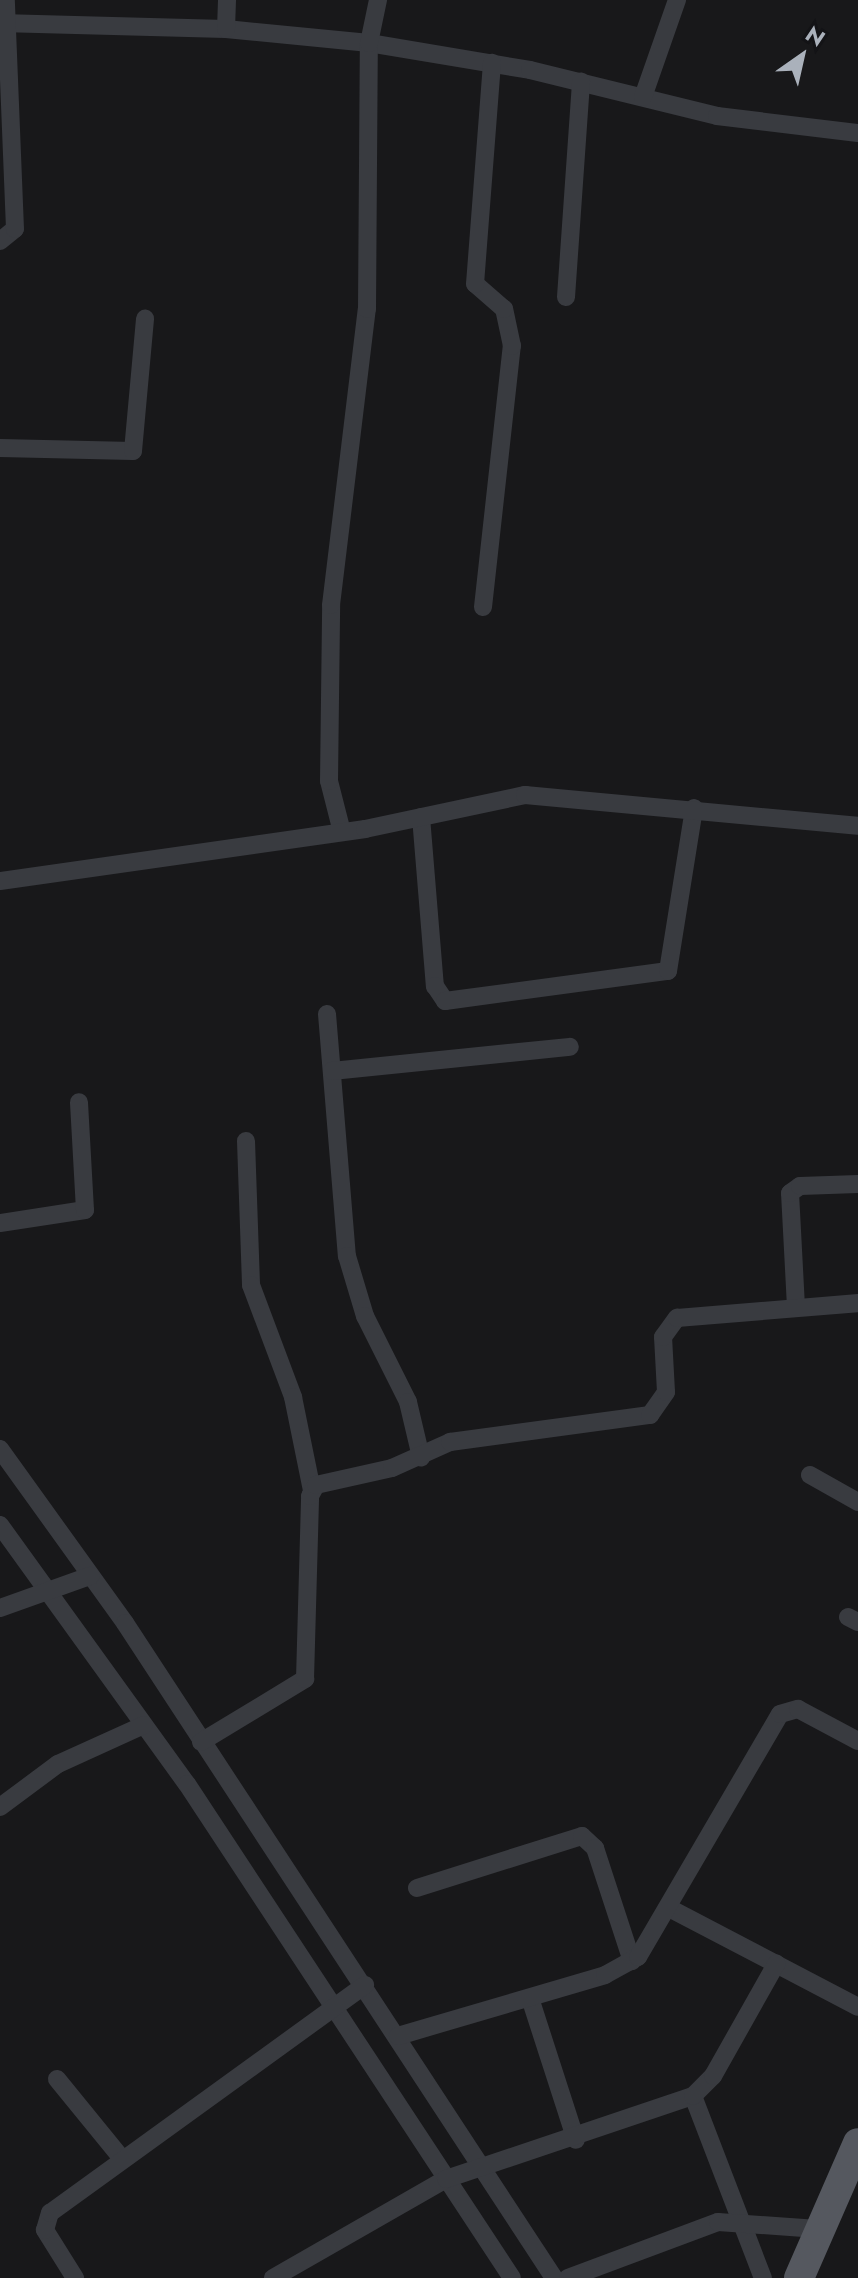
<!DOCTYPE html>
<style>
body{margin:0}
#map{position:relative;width:858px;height:2278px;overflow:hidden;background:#18181a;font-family:Jost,sans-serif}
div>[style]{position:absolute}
.street>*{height:18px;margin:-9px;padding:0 9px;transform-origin:9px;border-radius:9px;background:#393b40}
.primary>*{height:30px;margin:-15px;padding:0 15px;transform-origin:15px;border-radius:15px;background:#55585f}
span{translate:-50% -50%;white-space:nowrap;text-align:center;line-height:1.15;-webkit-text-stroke:7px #131316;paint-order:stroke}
.north{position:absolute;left:762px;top:16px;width:80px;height:80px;-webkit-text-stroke:6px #131316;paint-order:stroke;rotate:34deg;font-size:22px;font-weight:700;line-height:32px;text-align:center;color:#aab1bb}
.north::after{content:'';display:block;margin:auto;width:28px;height:36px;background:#aab1bb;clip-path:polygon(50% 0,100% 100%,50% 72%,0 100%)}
</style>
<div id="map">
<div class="street">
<i style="left:0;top:23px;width:226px;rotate:1.5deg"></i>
<i style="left:226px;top:29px;width:144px;rotate:5.6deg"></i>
<i style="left:369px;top:43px;width:163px;rotate:9.5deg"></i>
<i style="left:530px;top:70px;width:193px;rotate:13.8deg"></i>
<i style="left:717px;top:116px;width:142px;rotate:6.9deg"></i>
<i style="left:226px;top:29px;width:29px;rotate:-88deg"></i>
<i style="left:643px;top:97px;width:103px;rotate:-70.7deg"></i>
<i style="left:0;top:241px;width:19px;rotate:-39deg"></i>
<i style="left:15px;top:229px;width:229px;rotate:-92.3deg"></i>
<i style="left:566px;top:297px;width:216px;rotate:-86deg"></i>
<i style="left:0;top:448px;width:133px;rotate:1.3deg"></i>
<i style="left:133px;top:451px;width:133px;rotate:-84.8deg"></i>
<i style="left:483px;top:607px;width:263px;rotate:-83.7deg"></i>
<i style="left:512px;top:346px;width:38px;rotate:-102deg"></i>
<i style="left:504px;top:309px;width:38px;rotate:-139deg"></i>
<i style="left:475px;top:284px;width:222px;rotate:-85.6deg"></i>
<i style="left:421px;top:817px;width:170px;rotate:85.3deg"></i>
<i style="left:435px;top:986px;width:18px;rotate:56deg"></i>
<i style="left:445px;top:1001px;width:225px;rotate:-7.7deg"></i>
<i style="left:668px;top:971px;width:165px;rotate:-80.9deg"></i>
<i style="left:342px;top:832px;width:53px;rotate:-104.3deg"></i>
<i style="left:329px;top:781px;width:176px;rotate:-89.3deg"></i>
<i style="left:331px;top:605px;width:298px;rotate:-83.1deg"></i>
<i style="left:367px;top:309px;width:266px;rotate:-89.6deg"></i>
<i style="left:369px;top:43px;width:44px;rotate:-78.2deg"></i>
<i style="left:0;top:881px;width:369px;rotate:-8.1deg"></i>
<i style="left:365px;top:829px;width:164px;rotate:-12deg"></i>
<i style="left:525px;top:795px;width:334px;rotate:5.3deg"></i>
<i style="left:327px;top:1014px;width:243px;rotate:85.3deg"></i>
<i style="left:347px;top:1256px;width:63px;rotate:73.3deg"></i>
<i style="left:365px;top:1316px;width:96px;rotate:63.4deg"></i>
<i style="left:408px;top:1402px;width:57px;rotate:76.7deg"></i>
<i style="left:332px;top:1071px;width:239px;rotate:-5.8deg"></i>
<i style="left:246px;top:1141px;width:144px;rotate:88deg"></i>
<i style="left:251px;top:1285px;width:120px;rotate:69.4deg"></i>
<i style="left:293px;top:1397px;width:95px;rotate:78.5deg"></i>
<i style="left:0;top:1223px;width:86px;rotate:-8.7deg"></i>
<i style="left:85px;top:1210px;width:108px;rotate:-93.2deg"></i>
<i style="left:796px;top:1307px;width:114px;rotate:-93deg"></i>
<i style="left:790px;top:1193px;width:12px;rotate:-35deg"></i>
<i style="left:800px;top:1186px;width:58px;rotate:-2deg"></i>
<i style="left:0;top:1449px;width:214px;rotate:54.3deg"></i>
<i style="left:125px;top:1623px;width:783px;rotate:56.78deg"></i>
<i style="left:810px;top:1475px;width:55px;rotate:29.4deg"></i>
<i style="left:0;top:1525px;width:319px;rotate:54.2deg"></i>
<i style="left:187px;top:1784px;width:591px;rotate:56.66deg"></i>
<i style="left:0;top:1608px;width:96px;rotate:-19.6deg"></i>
<i style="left:848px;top:1617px;width:11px;rotate:27deg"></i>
<i style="left:201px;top:1742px;width:122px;rotate:-31.2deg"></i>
<i style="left:305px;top:1679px;width:183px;rotate:-88.4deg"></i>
<i style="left:310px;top:1496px;width:13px;rotate:-61deg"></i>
<i style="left:316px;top:1485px;width:78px;rotate:-12.6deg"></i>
<i style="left:392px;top:1468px;width:64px;rotate:-24.1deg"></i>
<i style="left:450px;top:1442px;width:202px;rotate:-7.7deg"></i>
<i style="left:650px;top:1415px;width:28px;rotate:-55deg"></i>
<i style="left:666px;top:1392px;width:55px;rotate:-93.1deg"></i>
<i style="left:663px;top:1337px;width:24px;rotate:-54deg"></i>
<i style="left:677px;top:1318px;width:182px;rotate:-4.7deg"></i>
<i style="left:0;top:1807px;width:72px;rotate:-36.6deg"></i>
<i style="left:58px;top:1764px;width:94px;rotate:-24.4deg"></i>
<i style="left:417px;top:1888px;width:173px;rotate:-17.5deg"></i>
<i style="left:582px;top:1836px;width:18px;rotate:43deg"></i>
<i style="left:595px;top:1848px;width:119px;rotate:71.9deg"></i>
<i style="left:669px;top:1908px;width:213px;rotate:27.6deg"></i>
<i style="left:530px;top:1998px;width:149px;rotate:72.1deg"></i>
<i style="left:398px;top:2036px;width:216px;rotate:-16.4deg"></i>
<i style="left:605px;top:1975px;width:38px;rotate:-29deg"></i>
<i style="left:638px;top:1957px;width:281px;rotate:-59.7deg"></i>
<i style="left:780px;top:1714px;width:19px;rotate:-16deg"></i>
<i style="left:798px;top:1709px;width:68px;rotate:28.1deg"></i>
<i style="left:57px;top:2079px;width:104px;rotate:50.8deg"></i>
<i style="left:693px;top:2096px;width:195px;rotate:69deg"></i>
<i style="left:75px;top:2278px;width:57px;rotate:-122deg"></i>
<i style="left:45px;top:2230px;width:18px;rotate:-74deg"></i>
<i style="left:50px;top:2213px;width:389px;rotate:-35.9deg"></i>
<i style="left:273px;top:2278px;width:199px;rotate:-29.8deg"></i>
<i style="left:446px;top:2179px;width:261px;rotate:-18.6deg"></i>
<i style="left:693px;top:2096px;width:28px;rotate:-45deg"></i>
<i style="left:713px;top:2076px;width:129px;rotate:-60.6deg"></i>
<i style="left:568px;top:2278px;width:160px;rotate:-20.5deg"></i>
<i style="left:718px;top:2222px;width:100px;rotate:4deg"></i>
</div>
<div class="primary">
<i style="left:799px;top:2278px;width:147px;rotate:-66.4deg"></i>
</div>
<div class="north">N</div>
</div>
